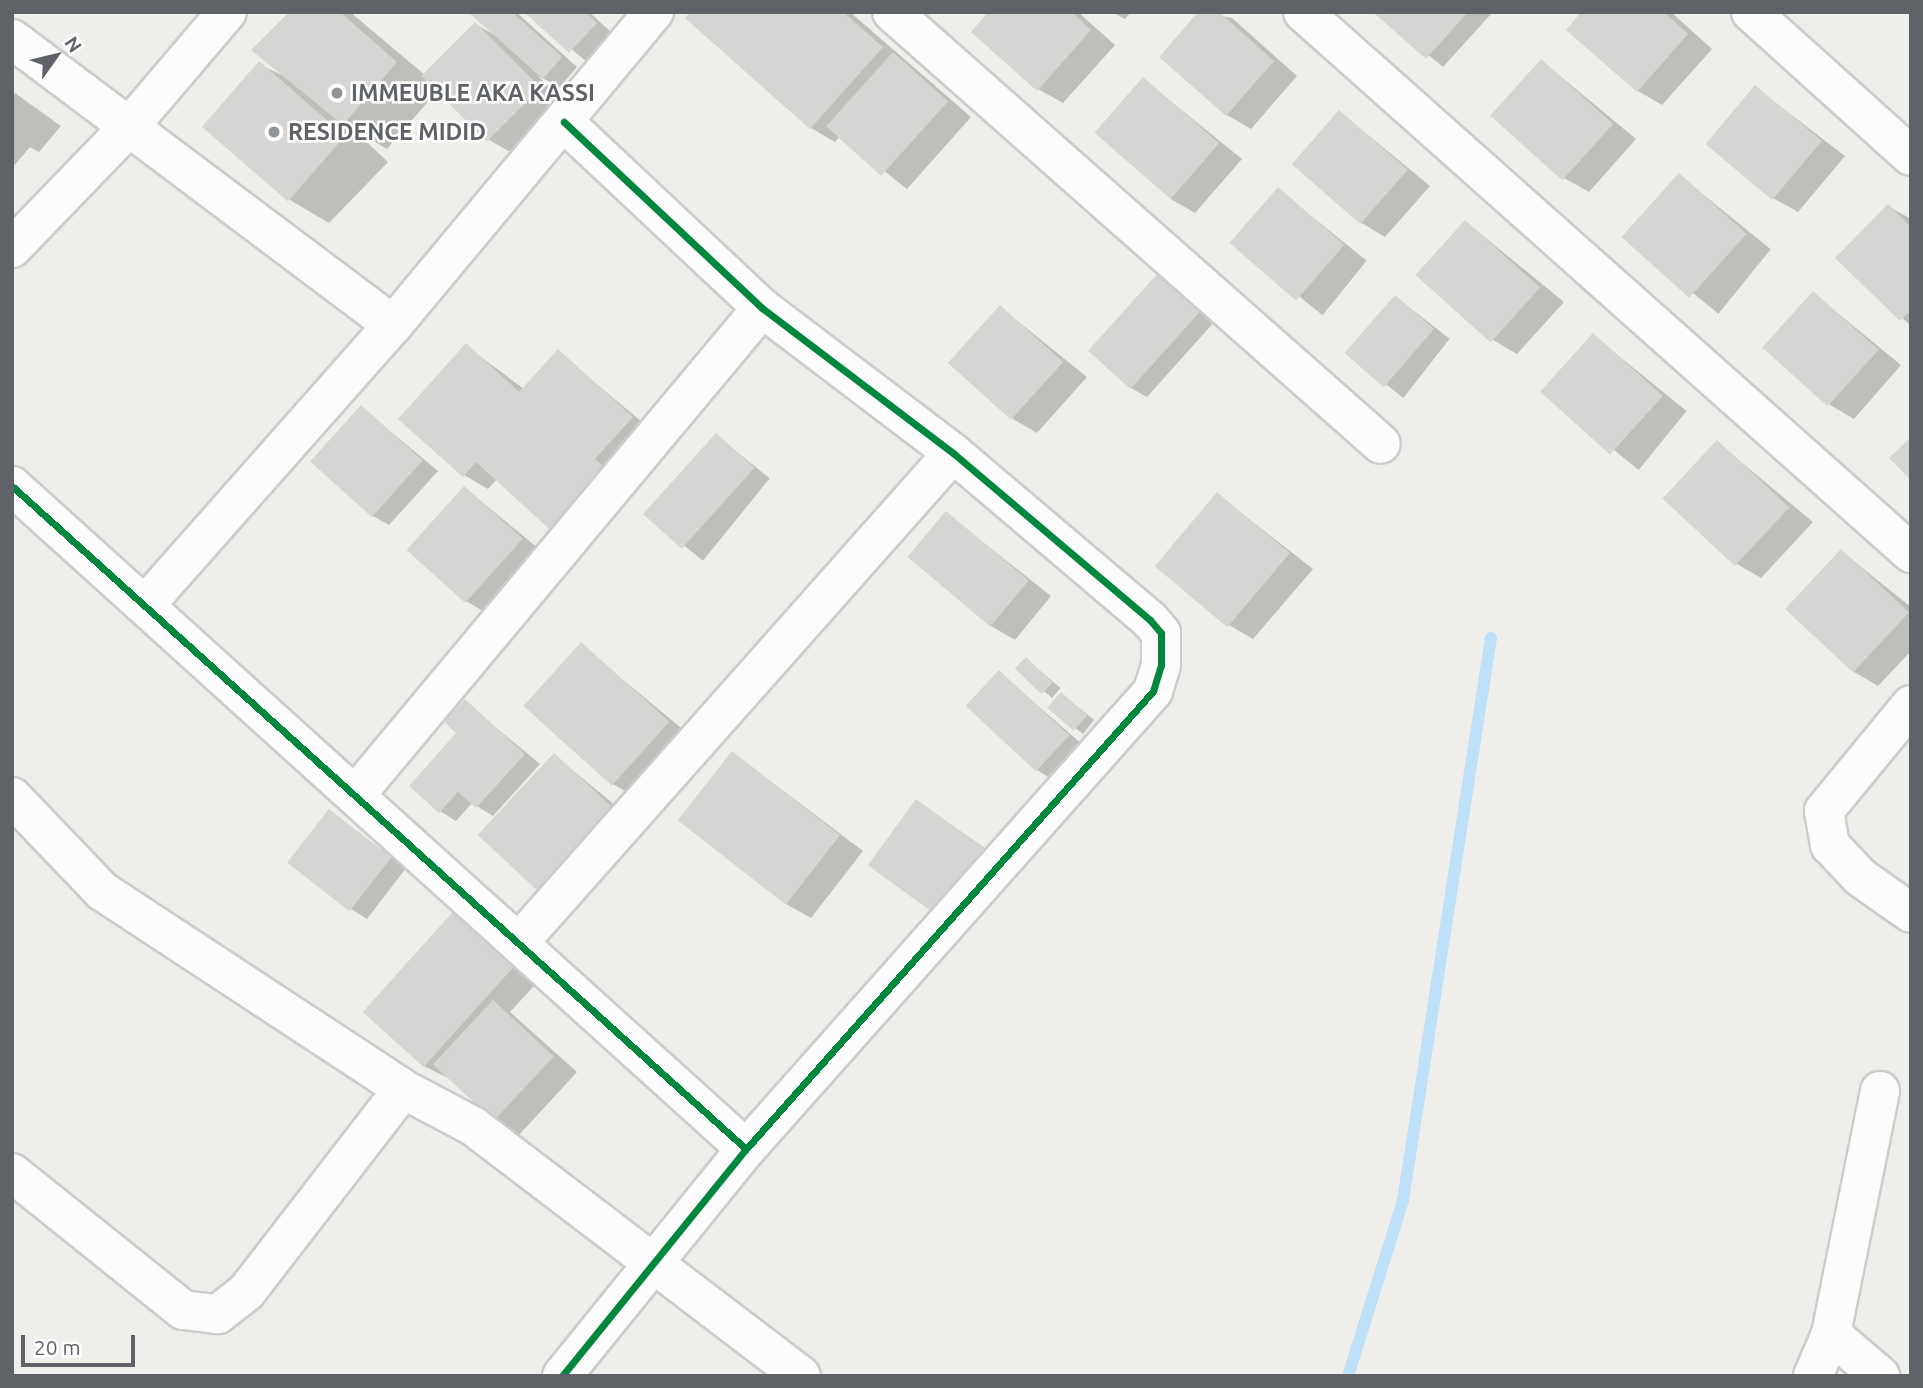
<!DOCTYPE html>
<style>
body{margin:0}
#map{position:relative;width:1923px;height:1388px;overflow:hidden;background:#efeeea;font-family:Ubuntu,sans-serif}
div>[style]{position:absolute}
.shadow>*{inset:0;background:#0003;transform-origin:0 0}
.stream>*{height:12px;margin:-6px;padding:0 6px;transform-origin:6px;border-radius:6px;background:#bfe0f9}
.building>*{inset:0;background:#d6d5d3;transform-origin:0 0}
.roads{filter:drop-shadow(2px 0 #cbcccc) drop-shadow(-2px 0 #cbcccc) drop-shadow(0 2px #cbcccc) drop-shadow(0 -2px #cbcccc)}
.minor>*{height:38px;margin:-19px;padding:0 19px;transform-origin:19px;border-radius:19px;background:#fdfcfc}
.cycleway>*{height:7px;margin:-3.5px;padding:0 3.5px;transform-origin:3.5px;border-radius:3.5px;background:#00873e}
.dots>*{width:19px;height:19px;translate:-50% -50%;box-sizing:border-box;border:4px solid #fff;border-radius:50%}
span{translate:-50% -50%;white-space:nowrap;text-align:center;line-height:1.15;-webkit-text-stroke:5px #fff;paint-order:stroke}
.poi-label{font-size:23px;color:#5f6368;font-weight:700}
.left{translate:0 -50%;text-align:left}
.frame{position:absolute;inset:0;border:14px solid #5f6368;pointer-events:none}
.north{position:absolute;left:21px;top:21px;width:70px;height:70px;-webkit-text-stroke:5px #fff;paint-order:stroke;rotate:56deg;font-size:19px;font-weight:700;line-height:28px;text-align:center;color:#5f6368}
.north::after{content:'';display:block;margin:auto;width:24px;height:32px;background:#5f6368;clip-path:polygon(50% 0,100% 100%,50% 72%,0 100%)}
.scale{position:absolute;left:21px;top:1335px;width:114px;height:32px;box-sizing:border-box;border:4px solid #5f6368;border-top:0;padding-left:9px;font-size:21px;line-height:24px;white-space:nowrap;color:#5f6368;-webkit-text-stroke:5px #fff;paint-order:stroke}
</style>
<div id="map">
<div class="shadow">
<i style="clip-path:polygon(292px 12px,350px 12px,425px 75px,475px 24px,493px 34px,471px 12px,516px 12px,577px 67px,560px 87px,538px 76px,565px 103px,514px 154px,489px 140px,438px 90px,387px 149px,352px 128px,388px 162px,329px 223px,285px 197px,259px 64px,290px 79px)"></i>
<i style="clip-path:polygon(526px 12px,589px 12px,612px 33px,586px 61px)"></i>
<i style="clip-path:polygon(693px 12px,850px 12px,971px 117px,907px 189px,840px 136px,835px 142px,811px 128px)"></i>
<i style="clip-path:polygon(990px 12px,1078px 12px,1115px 45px,1063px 103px,1038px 89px)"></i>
<i style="clip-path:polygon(1112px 12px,1131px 12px,1125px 19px)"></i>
<i style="clip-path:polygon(1200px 12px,1232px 18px,1297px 76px,1251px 129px,1227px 115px)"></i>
<i style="clip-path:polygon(1376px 12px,1489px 12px,1491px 14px,1443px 67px)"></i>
<i style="clip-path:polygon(1583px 12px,1671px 12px,1712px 49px,1662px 105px,1638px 91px)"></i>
<i style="clip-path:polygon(1542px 61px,1636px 139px,1589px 192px,1564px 178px)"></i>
<i style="clip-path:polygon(1143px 79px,1242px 159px,1195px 213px,1171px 199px)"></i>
<i style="clip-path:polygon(1755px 87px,1845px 156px,1798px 212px,1773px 198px)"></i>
<i style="clip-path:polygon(12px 91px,61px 126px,39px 152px,30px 147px,12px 168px)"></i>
<i style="clip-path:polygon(1340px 112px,1430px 186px,1385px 237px,1360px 222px)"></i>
<i style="left:1679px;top:175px;width:118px;height:83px;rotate:39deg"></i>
<i style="left:1278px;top:189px;width:114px;height:70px;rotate:39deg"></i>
<i style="clip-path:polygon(1888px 206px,1911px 219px,1911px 326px,1837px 258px)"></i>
<i style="clip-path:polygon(1466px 222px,1564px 302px,1517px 354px,1493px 340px)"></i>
<i style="clip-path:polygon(1159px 274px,1216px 320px,1147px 397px,1131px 388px)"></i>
<i style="clip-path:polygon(1813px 293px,1901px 365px,1854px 419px,1830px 405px)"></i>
<i style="left:1396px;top:297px;width:68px;height:75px;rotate:38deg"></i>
<i style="clip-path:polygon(1000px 307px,1087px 377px,1037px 433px,1013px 419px)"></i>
<i style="left:1594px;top:336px;width:119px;height:76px;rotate:39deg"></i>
<i style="clip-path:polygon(466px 346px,524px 389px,558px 352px,648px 427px,611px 468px,636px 491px,583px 549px,497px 479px,488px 489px,464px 475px)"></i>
<i style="clip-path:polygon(361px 407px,438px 471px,389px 525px,373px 516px)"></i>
<i style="left:716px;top:435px;width:69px;height:106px;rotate:39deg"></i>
<i style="clip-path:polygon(1717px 442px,1813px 522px,1761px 578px,1737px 564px)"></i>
<i style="clip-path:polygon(465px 488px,545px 554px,490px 615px,466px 601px)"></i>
<i style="clip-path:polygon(1217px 494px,1313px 569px,1253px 639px,1229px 625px)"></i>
<i style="clip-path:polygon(946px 513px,1051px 596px,1015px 640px,991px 626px)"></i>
<i style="clip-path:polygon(1841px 551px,1911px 607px,1911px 651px,1878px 686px,1854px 672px)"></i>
<i style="clip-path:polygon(581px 645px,692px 737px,637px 798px,613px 784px)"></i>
<i style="left:1026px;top:659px;width:45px;height:13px;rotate:40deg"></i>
<i style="clip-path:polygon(999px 672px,1084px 746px,1053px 780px,1037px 770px)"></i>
<i style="left:1061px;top:694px;width:42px;height:18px;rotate:38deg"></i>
<i style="clip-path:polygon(465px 702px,540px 764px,493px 816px,472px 803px,456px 821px,440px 811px)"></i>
<i style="clip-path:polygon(733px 753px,863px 851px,811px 918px,786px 904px)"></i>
<i style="clip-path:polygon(554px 755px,638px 824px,566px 904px)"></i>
<i style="clip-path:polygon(917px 801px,1009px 865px,962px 929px)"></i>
<i style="clip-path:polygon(329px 811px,406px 868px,367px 919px,351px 909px)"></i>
<i style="clip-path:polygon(460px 907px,544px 975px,510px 1012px,577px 1072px,519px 1135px,450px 1079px,424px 1066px)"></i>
</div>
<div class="stream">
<i style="left:1348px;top:1376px;width:184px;rotate:-72.6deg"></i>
<i style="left:1403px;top:1200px;width:569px;rotate:-81.1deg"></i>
</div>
<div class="building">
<i style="clip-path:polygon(289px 12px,340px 12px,397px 62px,343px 125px,251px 50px)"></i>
<i style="clip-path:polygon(468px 12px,512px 12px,562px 57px,543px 79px)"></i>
<i style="clip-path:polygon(524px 12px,586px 12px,597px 23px,569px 53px)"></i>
<i style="clip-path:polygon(690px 12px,843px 12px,883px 47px,810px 129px,685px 18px)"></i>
<i style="clip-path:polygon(988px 12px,1072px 12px,1091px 30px,1037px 91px,971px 32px)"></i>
<i style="clip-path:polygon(1198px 12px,1219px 12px,1274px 61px,1226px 116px,1159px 57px)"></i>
<i style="clip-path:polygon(1373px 12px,1468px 12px,1426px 59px)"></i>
<i style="clip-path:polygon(1581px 12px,1664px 12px,1688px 34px,1637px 92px,1566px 30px)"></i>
<i style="left:475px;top:22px;width:93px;height:76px;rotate:45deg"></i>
<i style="left:893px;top:52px;width:74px;height:100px;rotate:42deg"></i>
<i style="left:1541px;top:59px;width:97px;height:76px;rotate:42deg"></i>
<i style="left:259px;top:61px;width:114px;height:87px;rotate:41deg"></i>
<i style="left:1143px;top:77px;width:101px;height:74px;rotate:41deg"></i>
<i style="left:1755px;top:85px;width:87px;height:77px;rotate:40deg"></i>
<i style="left:1339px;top:110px;width:91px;height:72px;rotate:41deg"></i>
<i style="left:1679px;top:173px;width:91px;height:86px;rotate:42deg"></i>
<i style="left:1278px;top:187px;width:88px;height:74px;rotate:41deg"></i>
<i style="clip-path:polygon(1888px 204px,1911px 227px,1911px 310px,1900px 321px,1835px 258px)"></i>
<i style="left:1465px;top:220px;width:101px;height:74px;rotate:42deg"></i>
<i style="left:1159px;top:272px;width:57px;height:106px;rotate:42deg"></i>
<i style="left:1813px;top:291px;width:88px;height:76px;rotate:42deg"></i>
<i style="left:1395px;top:295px;width:52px;height:77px;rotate:41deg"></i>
<i style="left:1000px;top:305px;width:85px;height:78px;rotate:42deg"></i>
<i style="left:1593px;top:333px;width:94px;height:79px;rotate:42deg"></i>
<i style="clip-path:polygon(466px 343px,519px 392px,558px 349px,633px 417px,595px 459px,612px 475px,558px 537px,476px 462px,463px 477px,398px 419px)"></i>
<i style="left:361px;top:405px;width:83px;height:76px;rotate:42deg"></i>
<i style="left:716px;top:433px;width:52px;height:109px;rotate:42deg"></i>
<i style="clip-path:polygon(1911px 437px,1911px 480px,1889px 458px)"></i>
<i style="left:1717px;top:440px;width:99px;height:80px;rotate:43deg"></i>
<i style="left:464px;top:486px;width:79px;height:86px;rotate:42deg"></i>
<i style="left:1217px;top:492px;width:95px;height:97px;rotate:40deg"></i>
<i style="left:946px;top:511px;width:108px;height:60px;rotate:40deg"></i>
<i style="left:1841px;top:549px;width:93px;height:82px;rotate:43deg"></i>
<i style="left:581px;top:642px;width:119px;height:86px;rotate:42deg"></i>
<i style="left:1026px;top:657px;width:37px;height:16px;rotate:44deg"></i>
<i style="left:999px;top:670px;width:96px;height:49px;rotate:43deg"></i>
<i style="left:1061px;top:692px;width:35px;height:21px;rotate:41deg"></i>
<i style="clip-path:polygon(465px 699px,525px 754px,476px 808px,458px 792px,439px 813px,409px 786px,456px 733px,444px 722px)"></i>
<i style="left:732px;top:751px;width:137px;height:88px;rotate:38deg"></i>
<i style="left:554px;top:753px;width:83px;height:112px;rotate:43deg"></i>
<i style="left:916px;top:799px;width:85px;height:82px;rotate:36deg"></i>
<i style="left:329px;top:809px;width:79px;height:68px;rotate:38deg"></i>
<i style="left:459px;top:905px;width:82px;height:144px;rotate:42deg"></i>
<i style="left:493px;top:1000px;width:83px;height:88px;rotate:43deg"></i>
</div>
<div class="roads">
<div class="minor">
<i style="left:892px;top:12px;width:652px;rotate:41.46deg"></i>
<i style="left:1303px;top:12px;width:814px;rotate:41.66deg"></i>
<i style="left:1751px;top:12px;width:215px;rotate:42deg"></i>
<i style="left:12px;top:39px;width:476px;rotate:36.9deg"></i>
<i style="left:12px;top:248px;width:168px;rotate:-46deg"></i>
<i style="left:129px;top:127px;width:151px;rotate:-49.6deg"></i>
<i style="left:12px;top:486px;width:989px;rotate:42.09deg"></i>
<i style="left:146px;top:604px;width:373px;rotate:-48.5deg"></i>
<i style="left:393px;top:325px;width:408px;rotate:-50.2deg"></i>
<i style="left:1911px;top:705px;width:137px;rotate:129.4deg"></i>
<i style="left:1824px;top:811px;width:35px;rotate:80deg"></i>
<i style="left:1830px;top:845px;width:44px;rotate:46.8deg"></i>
<i style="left:1860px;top:877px;width:62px;rotate:35.2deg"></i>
<i style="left:357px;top:793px;width:632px;rotate:-50.14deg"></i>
<i style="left:12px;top:797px;width:130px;rotate:46.2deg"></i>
<i style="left:102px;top:891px;width:360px;rotate:33.3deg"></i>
<i style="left:403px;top:1089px;width:79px;rotate:27.9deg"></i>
<i style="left:473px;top:1126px;width:412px;rotate:37.3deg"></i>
<i style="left:520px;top:941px;width:652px;rotate:-48.42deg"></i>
<i style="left:12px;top:1173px;width:219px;rotate:38.7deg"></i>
<i style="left:183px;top:1310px;width:35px;rotate:7deg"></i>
<i style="left:218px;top:1314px;width:37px;rotate:-38deg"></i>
<i style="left:247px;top:1291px;width:255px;rotate:-52.3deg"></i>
<i style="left:1831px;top:1334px;width:65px;rotate:40.6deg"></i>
<i style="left:562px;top:1376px;width:292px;rotate:-51deg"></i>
<i style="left:746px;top:1149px;width:613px;rotate:-48.37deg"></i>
<i style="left:1153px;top:691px;width:27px;rotate:-73deg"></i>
<i style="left:1161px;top:665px;width:32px;rotate:-90deg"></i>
<i style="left:1161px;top:633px;width:17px;rotate:-130deg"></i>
<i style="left:1150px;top:620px;width:258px;rotate:-139.7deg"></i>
<i style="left:953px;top:453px;width:240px;rotate:-142.8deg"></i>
<i style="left:762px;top:308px;width:272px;rotate:-136.8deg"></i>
<i style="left:1813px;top:1376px;width:46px;rotate:-66.8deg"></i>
<i style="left:1831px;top:1334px;width:248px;rotate:-78.6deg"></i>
</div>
</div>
<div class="cycleway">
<i style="left:12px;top:486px;width:989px;rotate:42.09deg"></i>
<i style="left:562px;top:1376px;width:292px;rotate:-51deg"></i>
<i style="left:746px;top:1149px;width:613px;rotate:-48.37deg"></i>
<i style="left:1153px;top:691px;width:27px;rotate:-73deg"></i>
<i style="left:1161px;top:665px;width:32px;rotate:-90deg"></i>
<i style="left:1161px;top:633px;width:17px;rotate:-130deg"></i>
<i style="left:1150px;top:620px;width:258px;rotate:-139.7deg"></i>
<i style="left:953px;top:453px;width:240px;rotate:-142.8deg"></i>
<i style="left:762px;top:308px;width:272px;rotate:-136.8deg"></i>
</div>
<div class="dots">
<i style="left:337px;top:93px;background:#919496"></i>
<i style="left:274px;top:132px;background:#919496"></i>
</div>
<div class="poi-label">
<span class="left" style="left:351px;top:93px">IMMEUBLE AKA KASSI</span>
<span class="left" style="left:288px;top:132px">RESIDENCE MIDID</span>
</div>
<div class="frame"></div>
<div class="north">N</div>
<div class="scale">20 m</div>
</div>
